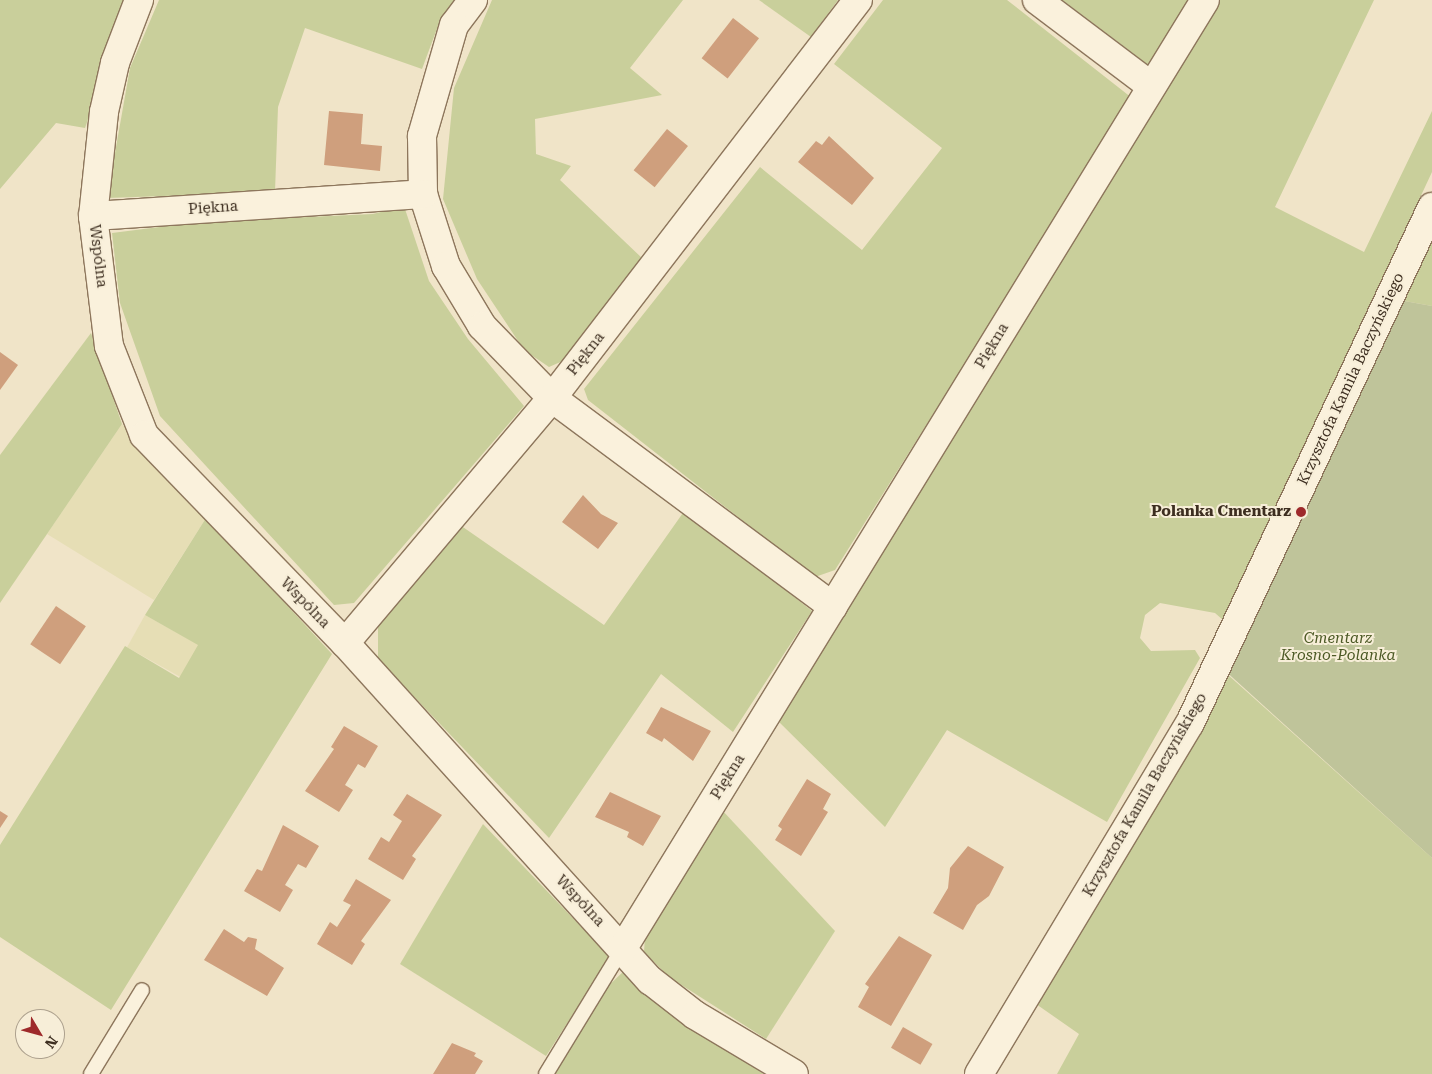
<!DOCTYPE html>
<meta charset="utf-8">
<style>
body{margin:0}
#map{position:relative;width:1432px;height:1074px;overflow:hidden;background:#f0e4c8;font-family:"Roboto Serif",serif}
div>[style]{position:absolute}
.farmland>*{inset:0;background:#e6deb5;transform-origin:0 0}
.green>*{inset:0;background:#c9cf9b}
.cemetery>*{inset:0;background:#bfc49a}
.building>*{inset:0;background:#cf9f7d;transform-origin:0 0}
.roads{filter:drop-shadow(1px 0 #8d765c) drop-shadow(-1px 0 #8d765c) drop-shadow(0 1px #8d765c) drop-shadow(0 -1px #8d765c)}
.service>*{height:14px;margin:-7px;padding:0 7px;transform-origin:7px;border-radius:7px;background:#faf1dc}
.minor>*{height:28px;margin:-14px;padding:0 14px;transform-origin:14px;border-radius:14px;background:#faf1dc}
.dots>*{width:14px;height:14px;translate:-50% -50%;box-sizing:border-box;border:2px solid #f7eed8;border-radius:50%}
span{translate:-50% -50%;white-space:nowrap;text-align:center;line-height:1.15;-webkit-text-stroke:4px #f7eed8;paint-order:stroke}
.street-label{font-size:15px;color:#3d2e20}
.poi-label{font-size:15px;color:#3d2e20;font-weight:700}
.right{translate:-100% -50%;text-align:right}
.park-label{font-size:15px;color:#4d5a26;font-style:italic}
.north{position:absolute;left:15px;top:1009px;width:50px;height:50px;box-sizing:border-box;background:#f7eed8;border:1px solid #ada18e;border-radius:50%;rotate:127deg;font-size:14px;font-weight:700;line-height:20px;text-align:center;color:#3d2e20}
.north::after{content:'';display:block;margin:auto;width:18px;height:22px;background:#9e2a2b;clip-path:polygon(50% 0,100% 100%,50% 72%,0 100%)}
</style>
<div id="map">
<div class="farmland">
<i style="clip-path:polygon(122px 424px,206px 518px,154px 600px,47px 534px)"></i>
<i style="left:145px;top:615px;width:62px;height:37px;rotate:29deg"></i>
</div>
<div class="green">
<i style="clip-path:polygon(0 0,129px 0,85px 128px,56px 123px,0 189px)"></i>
<i style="clip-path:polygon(159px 0,455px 0,441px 18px,422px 69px,305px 28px,278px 107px,275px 192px,107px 198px,130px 68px)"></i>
<i style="clip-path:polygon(492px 0,683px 0,630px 68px,662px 95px,535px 119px,536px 154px,571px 166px,560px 180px,643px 259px,565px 360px,549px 367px,524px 350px,477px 279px,443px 199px,454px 88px)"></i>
<i style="clip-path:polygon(759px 0,838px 0,811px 37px)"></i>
<i style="clip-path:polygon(883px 0,1007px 0,1132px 98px,835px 570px,815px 577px,588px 400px,584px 389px,760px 167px,862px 250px,942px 148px,834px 64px)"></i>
<i style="clip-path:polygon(1062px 0,1191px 0,1151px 67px)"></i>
<i style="clip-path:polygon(1219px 0,1374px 0,1275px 207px,1364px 252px,1432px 111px,1432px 172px,1223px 620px,1215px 613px,1160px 603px,1145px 615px,1140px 638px,1151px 651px,1195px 650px,1200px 658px,1107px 822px,947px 730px,885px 827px,776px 719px)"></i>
<i style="clip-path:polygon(404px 206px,429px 281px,468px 339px,524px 406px,354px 603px,334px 605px,160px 416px,120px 303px,112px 233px,199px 222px,373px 214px)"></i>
<i style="clip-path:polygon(1432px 235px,1432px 306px,1399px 300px)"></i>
<i style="clip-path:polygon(91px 333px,122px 424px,0 603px,0 455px)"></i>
<i style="clip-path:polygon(685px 510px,812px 611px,733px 732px,661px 674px,549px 838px,378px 659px,378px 627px,460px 525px,604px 625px)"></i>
<i style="clip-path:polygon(206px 518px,332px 654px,111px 1010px,0 937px,0 845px,125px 646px,179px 678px,198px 645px,145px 615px)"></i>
<i style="clip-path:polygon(1217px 665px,1432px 858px,1432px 1074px,1057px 1074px,1079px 1034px,1026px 997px)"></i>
<i style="clip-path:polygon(721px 809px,835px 931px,766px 1039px,669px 977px,644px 952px,645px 936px)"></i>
<i style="clip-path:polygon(483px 824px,610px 957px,546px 1056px,400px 964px)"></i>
<i style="clip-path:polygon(624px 971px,660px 1007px,764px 1074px,552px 1074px,606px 988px)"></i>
</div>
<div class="cemetery">
<i style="clip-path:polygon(1399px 300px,1432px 306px,1432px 858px,1222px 668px)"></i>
</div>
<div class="building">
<i style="left:733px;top:18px;width:33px;height:51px;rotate:38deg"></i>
<i style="clip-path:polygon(329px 111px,363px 114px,361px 144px,382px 146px,380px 171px,324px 165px)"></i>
<i style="left:667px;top:129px;width:27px;height:53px;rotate:39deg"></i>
<i style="clip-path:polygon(829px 136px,874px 178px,852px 205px,798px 162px,816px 141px,822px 145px)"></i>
<i style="clip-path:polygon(0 352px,18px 365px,0 390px)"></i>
<i style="clip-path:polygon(583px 495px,601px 514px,618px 523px,598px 549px,562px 522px)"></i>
<i style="left:56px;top:606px;width:36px;height:46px;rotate:34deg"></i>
<i style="clip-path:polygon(661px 707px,711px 731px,693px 761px,664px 738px,662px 742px,646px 733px)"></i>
<i style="clip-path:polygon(344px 726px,378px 746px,365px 768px,358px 764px,345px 785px,353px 790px,339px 812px,305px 791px,334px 749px,331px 747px)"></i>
<i style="clip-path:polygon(807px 779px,831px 794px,823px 809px,828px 812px,801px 856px,775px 840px,782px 829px,778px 826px)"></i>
<i style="clip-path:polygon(610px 792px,661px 816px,643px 846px,627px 837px,629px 832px,595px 817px)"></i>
<i style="clip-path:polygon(407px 794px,442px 815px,412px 856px,416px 859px,403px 880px,368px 859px,381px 837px,389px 842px,402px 821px,393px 815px)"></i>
<i style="clip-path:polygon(0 811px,8px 816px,0 828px)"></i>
<i style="clip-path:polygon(283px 825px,319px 846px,306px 868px,298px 864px,285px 885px,293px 890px,280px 912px,244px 891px,257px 869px,262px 871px)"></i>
<i style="clip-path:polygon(968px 846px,1004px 867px,989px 896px,977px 905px,963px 930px,933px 913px,948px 888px,950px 868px)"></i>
<i style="clip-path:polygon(356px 879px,391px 900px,361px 941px,365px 944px,352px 965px,317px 944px,330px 922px,337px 927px,351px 905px,343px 901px)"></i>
<i style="clip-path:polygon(224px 929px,244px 942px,248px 937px,257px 939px,255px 949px,284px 968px,267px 996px,204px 960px)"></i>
<i style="clip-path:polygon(899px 936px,932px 955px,891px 1026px,858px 1007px,869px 987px,865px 984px)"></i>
<i style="left:903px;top:1027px;width:34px;height:24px;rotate:30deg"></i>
<i style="clip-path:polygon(452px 1043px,476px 1053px,474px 1056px,483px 1061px,475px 1074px,433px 1074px)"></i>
</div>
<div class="roads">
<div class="service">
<i style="left:91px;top:1074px;width:98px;rotate:-58.7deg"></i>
<i style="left:546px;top:1074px;width:148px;rotate:-58.6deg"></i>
</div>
<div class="minor">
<i style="left:139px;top:0;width:67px;rotate:110.9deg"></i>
<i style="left:115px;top:63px;width:50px;rotate:102.7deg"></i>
<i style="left:104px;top:112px;width:105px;rotate:96deg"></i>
<i style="left:93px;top:216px;width:131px;rotate:83deg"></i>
<i style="left:109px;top:346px;width:96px;rotate:68.5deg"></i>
<i style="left:144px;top:435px;width:289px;rotate:46deg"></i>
<i style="left:345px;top:643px;width:455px;rotate:47.9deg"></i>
<i style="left:650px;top:980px;width:57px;rotate:37.9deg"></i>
<i style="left:695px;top:1015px;width:115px;rotate:30.8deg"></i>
<i style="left:473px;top:0;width:31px;rotate:127deg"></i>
<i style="left:454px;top:25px;width:116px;rotate:106.1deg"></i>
<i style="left:422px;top:136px;width:58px;rotate:89deg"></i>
<i style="left:423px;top:194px;width:76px;rotate:72.3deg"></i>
<i style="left:446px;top:266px;width:70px;rotate:59deg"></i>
<i style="left:482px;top:326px;width:100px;rotate:45.8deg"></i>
<i style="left:552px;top:398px;width:350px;rotate:36.6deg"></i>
<i style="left:1037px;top:0;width:143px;rotate:37deg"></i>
<i style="left:93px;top:216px;width:331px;rotate:-3.8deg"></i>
<i style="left:345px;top:643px;width:321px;rotate:-49.8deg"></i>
<i style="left:552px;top:398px;width:502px;rotate:-52.45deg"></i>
<i style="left:623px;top:948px;width:1112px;rotate:-58.45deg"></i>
<i style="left:979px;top:1074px;width:410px;rotate:-59deg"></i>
<i style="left:1190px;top:723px;width:570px;rotate:-64.87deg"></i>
</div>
</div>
<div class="dots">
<i style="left:1301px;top:512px;background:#9e2a2b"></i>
</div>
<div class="street-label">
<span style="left:213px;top:208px;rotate:-4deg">Piękna</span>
<span style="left:98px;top:256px;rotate:83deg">Wspólna</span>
<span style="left:992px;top:346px;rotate:-59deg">Piękna</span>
<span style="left:586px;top:354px;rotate:-52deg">Piękna</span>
<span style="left:1351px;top:379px;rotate:-65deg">Krzysztofa Kamila Baczyńskiego</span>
<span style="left:305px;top:603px;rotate:46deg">Wspólna</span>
<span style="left:728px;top:777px;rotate:-58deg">Piękna</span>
<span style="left:1145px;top:795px;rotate:-60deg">Krzysztofa Kamila Baczyńskiego</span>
<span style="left:580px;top:901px;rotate:47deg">Wspólna</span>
</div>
<div class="poi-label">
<span class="right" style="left:1291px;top:512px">Polanka Cmentarz</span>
</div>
<div class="park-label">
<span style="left:1338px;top:647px">Cmentarz<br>Krosno-Polanka</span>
</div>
<div class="north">N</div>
</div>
